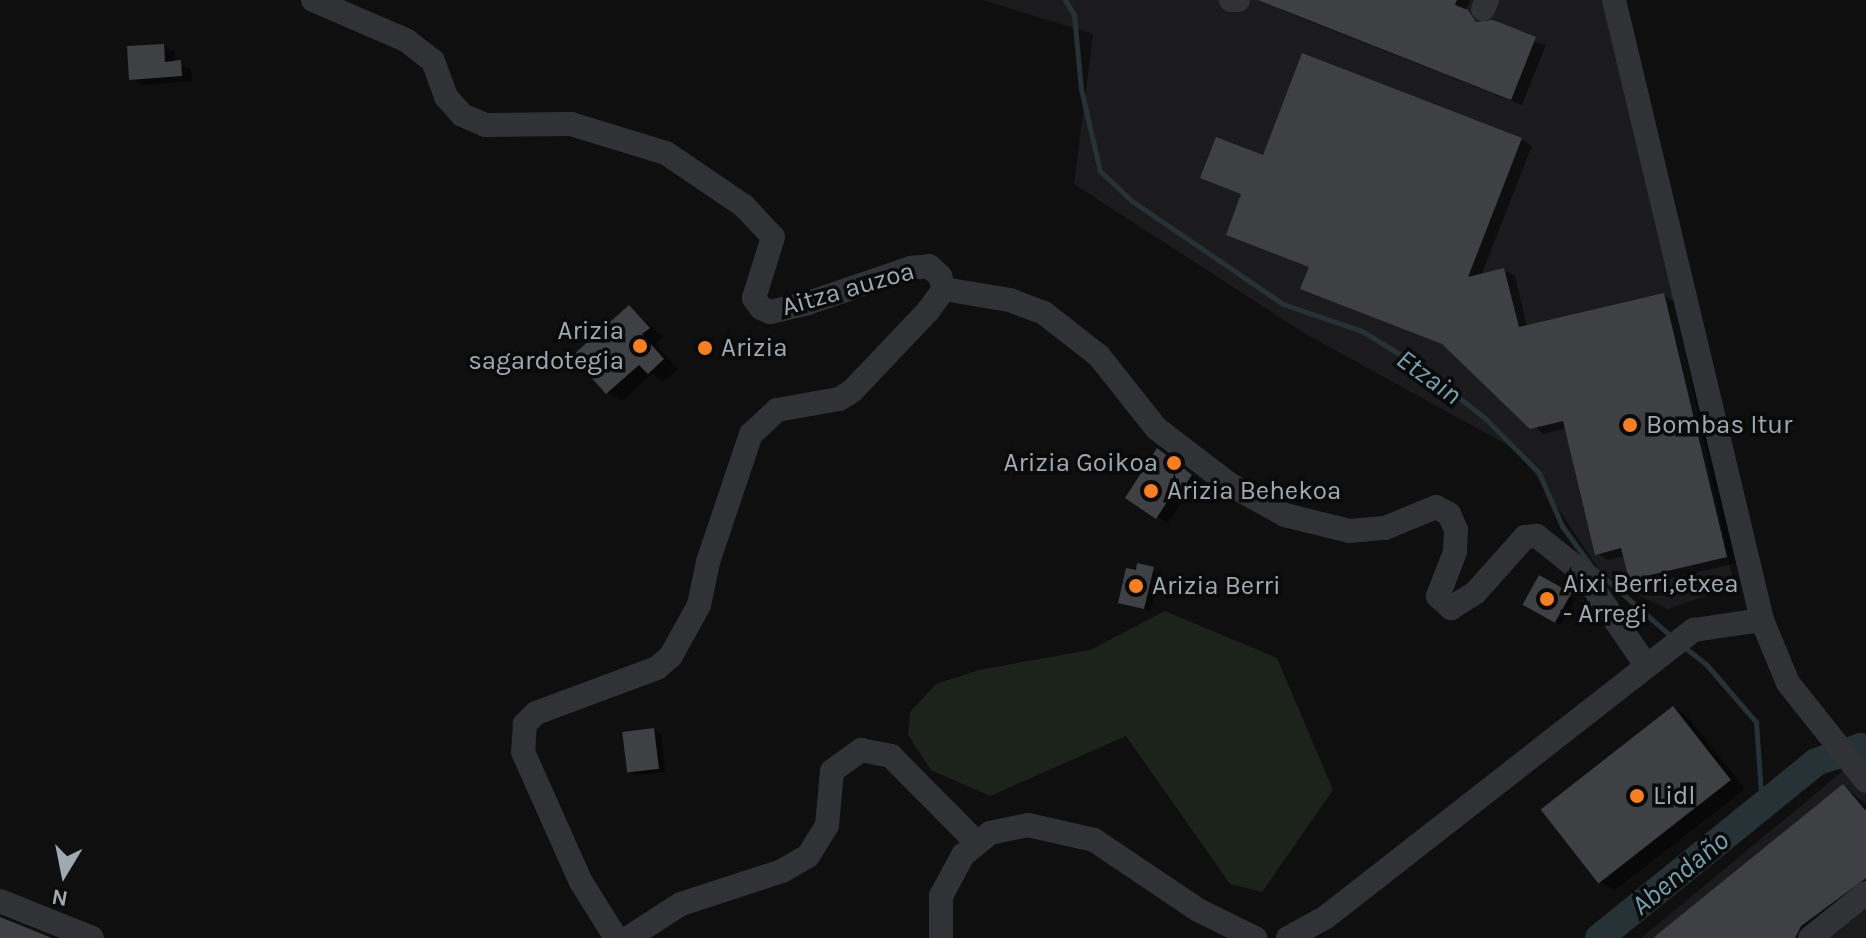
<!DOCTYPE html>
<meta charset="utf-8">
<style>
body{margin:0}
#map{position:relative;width:1866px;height:938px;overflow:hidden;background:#0f0f10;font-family:Karla,sans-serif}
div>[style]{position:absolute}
.built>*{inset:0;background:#1b1b1d}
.green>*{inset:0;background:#1c231b}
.shadow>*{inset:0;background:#0007;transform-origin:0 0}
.stream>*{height:5px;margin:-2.5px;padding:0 2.5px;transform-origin:2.5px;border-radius:2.5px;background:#273236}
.river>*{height:28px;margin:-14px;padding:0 14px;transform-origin:14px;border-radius:14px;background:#273236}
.building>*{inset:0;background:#3e4043;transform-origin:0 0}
.minor>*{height:24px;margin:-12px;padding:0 12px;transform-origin:12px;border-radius:12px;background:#303235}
.dots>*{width:22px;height:22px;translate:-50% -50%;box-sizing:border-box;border:4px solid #0a0a0b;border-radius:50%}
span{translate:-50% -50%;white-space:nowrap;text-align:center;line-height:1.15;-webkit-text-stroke:7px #0a0a0b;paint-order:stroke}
.street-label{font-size:26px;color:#9fa9b2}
.poi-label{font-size:26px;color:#9fa9b2}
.right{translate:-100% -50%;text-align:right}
.left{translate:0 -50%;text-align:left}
.water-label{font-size:28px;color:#74a0af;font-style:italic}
.north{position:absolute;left:24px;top:834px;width:80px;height:80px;-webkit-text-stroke:6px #0a0a0b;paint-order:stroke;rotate:190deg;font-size:22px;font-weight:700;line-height:32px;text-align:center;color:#9fa9b2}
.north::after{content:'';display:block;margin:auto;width:28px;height:36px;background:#9fa9b2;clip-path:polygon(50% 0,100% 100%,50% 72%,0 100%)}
</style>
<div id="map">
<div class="built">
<i style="clip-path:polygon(983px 0,1603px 0,1671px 283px,1734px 586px,1668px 609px,1630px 591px,1600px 571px,1520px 452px,1304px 333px,1074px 184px,1093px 34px)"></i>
<i style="clip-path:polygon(1866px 752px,1866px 938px,1641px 938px)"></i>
</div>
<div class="green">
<i style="clip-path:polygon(1165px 611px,1277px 658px,1333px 790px,1262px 892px,1230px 884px,1126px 736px,990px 796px,931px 770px,908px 735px,910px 712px,936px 684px,979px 670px,1090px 650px)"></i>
</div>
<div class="shadow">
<i style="clip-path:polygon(1277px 0,1470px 0,1465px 13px,1480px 25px,1546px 45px,1522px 105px,1286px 12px,1275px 6px)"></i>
<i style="clip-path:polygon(164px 46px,175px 52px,175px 63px,191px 69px,192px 81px,142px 85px,131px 78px)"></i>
<i style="clip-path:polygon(1521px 139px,1532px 146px,1481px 276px,1504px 270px,1515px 276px,1527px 327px,1664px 295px,1675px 302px,1737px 563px,1642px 585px,1631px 579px,1625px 556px,1608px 560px,1597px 553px,1567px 428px,1543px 434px,1447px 346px,1303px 288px,1311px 267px,1228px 234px,1243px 195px,1202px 177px,1264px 158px)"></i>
<i style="clip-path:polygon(629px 307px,663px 337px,655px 344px,678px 369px,664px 381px,652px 374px,623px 401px,608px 392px)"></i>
<i style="clip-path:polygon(1158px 451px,1202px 482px,1195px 493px,1190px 490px,1168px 523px,1157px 517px)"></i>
<i style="clip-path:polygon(1139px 566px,1160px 573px,1151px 611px,1120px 602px)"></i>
<i style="left:1540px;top:578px;width:41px;height:31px;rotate:29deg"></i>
<i style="clip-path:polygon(1674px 708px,1688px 717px,1745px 789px,1615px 890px,1600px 882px)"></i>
<i style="clip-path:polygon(654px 730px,661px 734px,665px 772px,635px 775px,628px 771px)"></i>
<i style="clip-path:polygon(1844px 786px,1866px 804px,1866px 894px,1814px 938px,1656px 938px)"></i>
</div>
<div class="stream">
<i style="left:1065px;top:0;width:17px;rotate:59deg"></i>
<i style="left:1074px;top:15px;width:74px;rotate:84.6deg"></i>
<i style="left:1081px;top:89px;width:84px;rotate:77deg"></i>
<i style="left:1100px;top:171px;width:44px;rotate:43.2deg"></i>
<i style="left:1132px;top:201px;width:183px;rotate:34.3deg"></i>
<i style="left:1283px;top:304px;width:83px;rotate:18.9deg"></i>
<i style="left:1362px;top:331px;width:67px;rotate:31.6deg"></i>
<i style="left:1419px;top:366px;width:85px;rotate:38.3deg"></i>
<i style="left:1486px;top:419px;width:76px;rotate:45.5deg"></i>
<i style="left:1539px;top:473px;width:58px;rotate:66.5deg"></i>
<i style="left:1562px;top:526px;width:51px;rotate:53.8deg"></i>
<i style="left:1592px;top:567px;width:108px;rotate:41.2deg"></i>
<i style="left:1684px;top:647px;width:28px;rotate:38deg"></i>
<i style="left:1706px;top:664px;width:77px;rotate:49.2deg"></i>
<i style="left:1756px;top:722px;width:85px;rotate:86deg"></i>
</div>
<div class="river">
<i style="left:1599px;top:938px;width:279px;rotate:-39deg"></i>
<i style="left:1816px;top:762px;width:47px;rotate:-18.4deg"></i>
<i style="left:1861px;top:747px;width:7px;rotate:45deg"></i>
</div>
<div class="building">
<i style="clip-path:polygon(1258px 0,1457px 0,1455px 5px,1468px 10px,1476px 22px,1493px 20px,1536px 37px,1511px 100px)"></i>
<i style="clip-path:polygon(164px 44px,165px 62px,181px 60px,182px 76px,129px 80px,127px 46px)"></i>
<i style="clip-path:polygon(1302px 53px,1522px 138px,1468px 277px,1504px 268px,1519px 327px,1664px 293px,1727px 557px,1629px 580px,1621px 548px,1595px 555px,1563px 421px,1530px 429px,1442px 344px,1300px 289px,1309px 267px,1226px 235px,1241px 194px,1200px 178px,1216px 137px,1263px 155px)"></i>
<i style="clip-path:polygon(629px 305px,650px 328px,642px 334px,664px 359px,648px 374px,639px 365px,606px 394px,572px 356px)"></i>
<i style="clip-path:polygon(1157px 448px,1192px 475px,1183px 488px,1178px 485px,1156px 519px,1125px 498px)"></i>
<i style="clip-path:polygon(1137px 563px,1154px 567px,1144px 609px,1118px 603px,1126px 568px,1136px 570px)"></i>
<i style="left:1539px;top:575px;width:37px;height:34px;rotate:29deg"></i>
<i style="left:1673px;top:706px;width:94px;height:168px;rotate:52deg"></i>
<i style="left:654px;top:728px;width:41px;height:32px;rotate:83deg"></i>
<i style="clip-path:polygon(1843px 784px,1866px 811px,1866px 878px,1801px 926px,1795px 938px,1653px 938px)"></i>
<i style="clip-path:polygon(0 917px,52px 938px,0 938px)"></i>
</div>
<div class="minor">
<i style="left:313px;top:0;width:101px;rotate:23.3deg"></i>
<i style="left:406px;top:40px;width:34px;rotate:38deg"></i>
<i style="left:433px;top:61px;width:38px;rotate:70deg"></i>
<i style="left:446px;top:97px;width:24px;rotate:48deg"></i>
<i style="left:462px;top:115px;width:25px;rotate:23deg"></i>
<i style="left:485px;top:125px;width:86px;rotate:-0.7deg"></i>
<i style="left:571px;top:124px;width:99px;rotate:17deg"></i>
<i style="left:666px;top:153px;width:94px;rotate:34.2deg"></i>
<i style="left:744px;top:206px;width:42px;rotate:46.9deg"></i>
<i style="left:773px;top:237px;width:64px;rotate:107.3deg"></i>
<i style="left:754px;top:298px;width:12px;rotate:55deg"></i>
<i style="left:761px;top:308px;width:10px;rotate:24deg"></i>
<i style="left:770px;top:312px;width:39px;rotate:-13deg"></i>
<i style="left:808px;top:303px;width:109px;rotate:-18.8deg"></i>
<i style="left:911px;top:268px;width:18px;rotate:-6deg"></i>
<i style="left:929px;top:266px;width:15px;rotate:42deg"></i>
<i style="left:940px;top:276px;width:14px;rotate:73deg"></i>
<i style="left:944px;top:289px;width:27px;rotate:126deg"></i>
<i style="left:928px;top:311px;width:110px;rotate:133.5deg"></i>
<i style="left:852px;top:391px;width:15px;rotate:148deg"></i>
<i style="left:839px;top:399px;width:63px;rotate:169.9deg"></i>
<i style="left:777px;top:410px;width:35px;rotate:137deg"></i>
<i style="left:751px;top:434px;width:135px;rotate:108.6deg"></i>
<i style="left:708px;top:562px;width:44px;rotate:101.8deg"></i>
<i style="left:699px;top:605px;width:58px;rotate:118.8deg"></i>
<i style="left:671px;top:656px;width:18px;rotate:139deg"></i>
<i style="left:657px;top:668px;width:129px;rotate:159.6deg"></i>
<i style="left:536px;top:713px;width:16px;rotate:135deg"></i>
<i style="left:525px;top:724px;width:28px;rotate:94deg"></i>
<i style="left:523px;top:752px;width:142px;rotate:66deg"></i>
<i style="left:581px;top:882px;width:66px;rotate:58deg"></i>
<i style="left:1231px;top:0;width:7px"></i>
<i style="left:1614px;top:0;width:637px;rotate:76.57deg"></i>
<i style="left:1762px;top:620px;width:68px;rotate:67.6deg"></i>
<i style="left:1788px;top:683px;width:125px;rotate:51.5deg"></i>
<i style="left:1483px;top:9px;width:10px;rotate:-66deg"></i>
<i style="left:944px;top:289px;width:67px;rotate:9.5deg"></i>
<i style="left:1010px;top:300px;width:36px;rotate:21deg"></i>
<i style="left:1044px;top:313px;width:70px;rotate:38deg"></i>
<i style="left:1099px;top:356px;width:92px;rotate:51.6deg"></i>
<i style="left:1156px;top:428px;width:92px;rotate:37.5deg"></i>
<i style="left:1229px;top:484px;width:64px;rotate:29deg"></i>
<i style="left:1285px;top:515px;width:66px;rotate:14deg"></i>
<i style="left:1349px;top:531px;width:36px;rotate:-5deg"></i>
<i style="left:1385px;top:528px;width:55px;rotate:-22.4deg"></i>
<i style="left:1436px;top:507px;width:15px;rotate:28deg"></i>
<i style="left:1449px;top:514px;width:17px;rotate:66deg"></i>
<i style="left:1456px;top:530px;width:22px;rotate:93deg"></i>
<i style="left:1455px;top:552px;width:47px;rotate:111.1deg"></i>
<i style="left:1438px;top:596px;width:18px;rotate:43deg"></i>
<i style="left:1451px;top:608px;width:28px;rotate:-32deg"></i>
<i style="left:1475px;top:593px;width:75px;rotate:-48.2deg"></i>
<i style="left:1525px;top:537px;width:12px;rotate:-5deg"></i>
<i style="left:1537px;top:536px;width:59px;rotate:38.8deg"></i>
<i style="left:1583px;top:573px;width:112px;rotate:55.6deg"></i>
<i style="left:0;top:901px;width:99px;rotate:21.9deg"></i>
<i style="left:628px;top:938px;width:63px;rotate:-32.7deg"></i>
<i style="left:681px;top:904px;width:106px;rotate:-18.1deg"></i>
<i style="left:782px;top:871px;width:30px;rotate:-30deg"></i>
<i style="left:808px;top:856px;width:36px;rotate:-58deg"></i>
<i style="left:827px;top:825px;width:54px;rotate:-84.7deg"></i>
<i style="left:832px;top:771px;width:36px;rotate:-36deg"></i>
<i style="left:861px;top:750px;width:31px;rotate:11deg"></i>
<i style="left:891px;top:756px;width:121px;rotate:45.3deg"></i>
<i style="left:941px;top:938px;width:42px;rotate:-90deg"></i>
<i style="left:941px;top:896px;width:47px;rotate:-61.8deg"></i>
<i style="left:963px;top:855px;width:35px;rotate:-39deg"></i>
<i style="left:990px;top:833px;width:39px;rotate:-12deg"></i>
<i style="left:1028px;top:825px;width:68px;rotate:12.8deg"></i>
<i style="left:1094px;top:840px;width:125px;rotate:33.9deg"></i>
<i style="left:1198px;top:910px;width:64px;rotate:26.2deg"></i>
<i style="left:1288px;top:938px;width:43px;rotate:-28.9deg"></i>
<i style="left:1326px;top:917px;width:467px;rotate:-38deg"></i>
<i style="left:1694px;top:630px;width:69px;rotate:-8.4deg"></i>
<i style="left:1810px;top:938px;width:72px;rotate:-38.8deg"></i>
</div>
<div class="dots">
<i style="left:640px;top:346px;background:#f57f22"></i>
<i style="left:705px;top:348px;background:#f57f22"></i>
<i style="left:1630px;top:425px;background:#f57f22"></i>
<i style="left:1174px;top:463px;background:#f57f22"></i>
<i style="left:1151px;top:491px;background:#f57f22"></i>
<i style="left:1136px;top:586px;background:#f57f22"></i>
<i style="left:1547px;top:599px;background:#f57f22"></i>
<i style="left:1637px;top:796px;background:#f57f22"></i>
</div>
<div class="street-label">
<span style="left:848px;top:289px;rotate:-16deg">Aitza auzoa</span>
</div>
<div class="poi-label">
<span class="right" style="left:624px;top:346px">Arizia<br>sagardotegia</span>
<span class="left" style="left:721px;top:348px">Arizia</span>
<span class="left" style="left:1646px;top:425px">Bombas Itur</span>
<span class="right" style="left:1158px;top:463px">Arizia Goikoa</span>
<span class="left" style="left:1167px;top:491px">Arizia Behekoa</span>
<span class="left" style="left:1563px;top:599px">Aixi Berri,etxea<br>- Arregi</span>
<span class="left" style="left:1152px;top:586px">Arizia Berri</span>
<span class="left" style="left:1653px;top:796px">Lidl</span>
</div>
<div class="water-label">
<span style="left:1429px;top:377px;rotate:36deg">Etzain</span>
<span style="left:1680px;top:873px;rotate:-39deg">Abendaño</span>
</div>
<div class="north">N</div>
</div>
